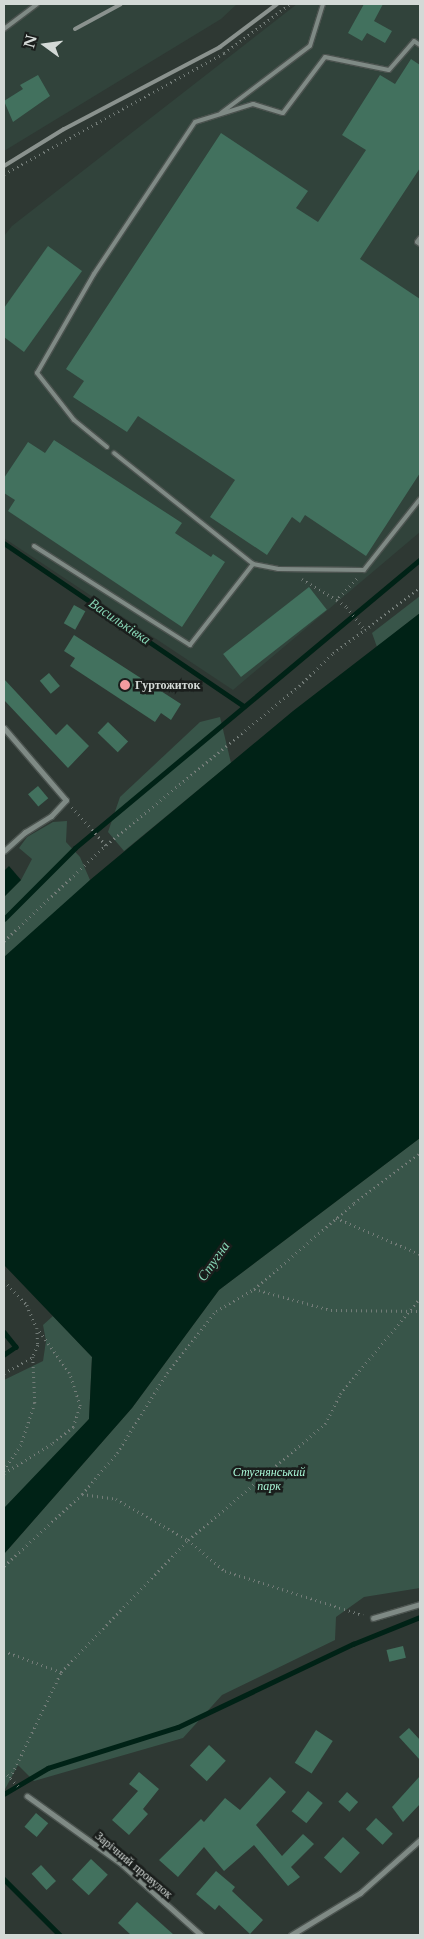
<!DOCTYPE html>
<meta charset="utf-8">
<style>
body{margin:0}
#map{position:relative;width:424px;height:1939px;overflow:hidden;background:#2e3833;font-family:"Libre Baskerville",serif}
div>[style]{position:absolute}
.built>*{inset:0;background:#31433b}
.green>*{inset:0;background:#385549}
.water>*{inset:0;background:#002216}
.stream>*{height:4.5px;margin:-2.25px;padding:0 2.25px;transform-origin:2.25px;border-radius:2.25px;background:#002216}
.building>*{inset:0;background:#42715e;transform-origin:0 0}
.path>*{height:2.5px;margin-top:-1.25px;transform-origin:0;background:repeating-linear-gradient(90deg,#737c78 0 1px,transparent 0 5px)}
.roads{filter:drop-shadow(1px 0 #4b534f) drop-shadow(-1px 0 #4b534f) drop-shadow(0 1px #4b534f) drop-shadow(0 -1px #4b534f)}
.service>*{height:4px;margin:-2px;padding:0 2px;transform-origin:2px;border-radius:2px;background:#7f8a85}
.minor>*{height:5px;margin:-2.5px;padding:0 2.5px;transform-origin:2.5px;border-radius:2.5px;background:#7f8a85}
.rail>*{height:4px;margin:-2px;padding:0 2px;transform-origin:2px;border-radius:2px;background:#8a928e}
.dots>*{width:14px;height:14px;translate:-50% -50%;box-sizing:border-box;border:2px solid #1a1e1c;border-radius:50%}
span{translate:-50% -50%;white-space:nowrap;text-align:center;line-height:1.15;-webkit-text-stroke:5px #1a1e1c;paint-order:stroke}
.poi-label{font-size:12px;color:#d3d9d6;font-weight:700}
.left{translate:0 -50%;text-align:left}
.park-label{font-size:12px;color:#a8f6d6;font-style:italic}
.street-label{font-size:12px;color:#d3d9d6}
.water-label{font-size:14px;color:#87d5b5;font-style:italic}
.frame{position:absolute;inset:0;border:5px solid #d3d9d6;pointer-events:none}
.north{position:absolute;left:20px;top:20px;width:50px;height:50px;-webkit-text-stroke:4px #1a1e1c;paint-order:stroke;rotate:284deg;font-size:14px;font-weight:700;line-height:20px;text-align:center;color:#d3d9d6}
.north::after{content:'';display:block;margin:auto;width:18px;height:22px;background:#d3d9d6;clip-path:polygon(50% 0,100% 100%,50% 72%,0 100%)}
</style>
<div id="map">
<div class="built">
<i style="clip-path:polygon(4px 4px,237px 4px,221px 19px,4px 151px)"></i>
<i style="clip-path:polygon(297px 4px,420px 4px,420px 532px,233px 690px,4px 538px,4px 236px,12px 226px)"></i>
</div>
<div class="green">
<i style="clip-path:polygon(420px 596px,420px 613px,377px 647px,372px 633px)"></i>
<i style="clip-path:polygon(220px 717px,231px 763px,124px 851px,108px 832px,120px 797px,200px 722px)"></i>
<i style="clip-path:polygon(67px 821px,66px 842px,80px 857px,90px 880px,30px 958px,4px 973px,4px 897px,21px 880px,32px 859px,19px 848px,27px 837px,53px 822px)"></i>
<i style="clip-path:polygon(420px 1138px,420px 1588px,364px 1597px,336px 1617px,335px 1640px,222px 1695px,183px 1738px,34px 1781px,18px 1765px,4px 1791px,4px 1554px,132px 1408px,219px 1290px)"></i>
<i style="clip-path:polygon(53px 1316px,92px 1357px,89px 1419px,4px 1519px,4px 1380px,43px 1361px,46px 1341px,43px 1325px)"></i>
</div>
<div class="water">
<i style="clip-path:polygon(420px 613px,420px 1138px,219px 1290px,132px 1408px,4px 1554px,4px 1508px,89px 1419px,92px 1357px,4px 1265px,4px 957px,90px 880px,293px 711px)"></i>
<i style="clip-path:polygon(9px 866px,21px 880px,4px 897px,4px 871px)"></i>
</div>
<div class="stream">
<i style="left:4px;top:543px;width:290px;rotate:34.2deg"></i>
<i style="left:4px;top:919px;width:100px;rotate:-45deg"></i>
<i style="left:75px;top:848px;width:449px;rotate:-39.9deg"></i>
<i style="left:4px;top:1332px;width:19px;rotate:51deg"></i>
<i style="left:16px;top:1347px;width:14px;rotate:146deg"></i>
<i style="left:4px;top:1794px;width:51px;rotate:-30.6deg"></i>
<i style="left:48px;top:1768px;width:136px;rotate:-17.5deg"></i>
<i style="left:178px;top:1727px;width:194px;rotate:-25.4deg"></i>
<i style="left:353px;top:1644px;width:72px;rotate:-21.9deg"></i>
<i style="left:4px;top:1879px;width:79px;rotate:45deg"></i>
</div>
<div class="building">
<i style="clip-path:polygon(364px 4px,383px 4px,374px 21px,392px 31px,385px 43px,367px 33px,362px 41px,348px 33px)"></i>
<i style="clip-path:polygon(411px 59px,420px 65px,420px 168px,360px 259px,420px 299px,420px 473px,366px 556px,305px 515px,300px 523px,292px 517px,267px 555px,210px 517px,235px 480px,138px 416px,127px 432px,73px 397px,84px 381px,66px 369px,221px 133px,308px 191px,296px 208px,318px 222px,366px 150px,342px 135px,380px 75px,395px 84px)"></i>
<i style="clip-path:polygon(38px 75px,50px 96px,13px 122px,4px 101px,23px 89px,20px 85px)"></i>
<i style="clip-path:polygon(48px 246px,82px 271px,24px 352px,4px 337px,4px 308px)"></i>
<i style="clip-path:polygon(54px 440px,182px 523px,175px 533px,211px 557px,213px 554px,225px 562px,182px 627px,8px 511px,15px 500px,4px 493px,4px 478px,28px 442px,45px 453px)"></i>
<i style="left:309px;top:587px;width:29px;height:109px;rotate:52deg"></i>
<i style="left:74px;top:605px;width:13px;height:21px;rotate:29deg"></i>
<i style="clip-path:polygon(74px 635px,181px 704px,171px 720px,161px 713px,155px 722px,70px 666px,75px 658px,64px 651px)"></i>
<i style="left:49px;top:673px;width:17px;height:12px;rotate:50deg"></i>
<i style="clip-path:polygon(4px 679px,56px 735px,67px 724px,89px 746px,68px 768px,4px 700px)"></i>
<i style="left:108px;top:722px;width:28px;height:15px;rotate:44deg"></i>
<i style="left:38px;top:786px;width:16px;height:13px;rotate:50deg"></i>
<i style="left:403px;top:1646px;width:12px;height:17px;rotate:76deg"></i>
<i style="clip-path:polygon(409px 1728px,420px 1740px,420px 1760px,399px 1737px)"></i>
<i style="left:316px;top:1730px;width:20px;height:39px;rotate:33deg"></i>
<i style="left:209px;top:1745px;width:23px;height:28px;rotate:43deg"></i>
<i style="clip-path:polygon(139px 1772px,159px 1789px,143px 1809px,148px 1814px,129px 1835px,112px 1820px,138px 1791px,129px 1784px)"></i>
<i style="clip-path:polygon(420px 1776px,420px 1804px,403px 1822px,392px 1807px)"></i>
<i style="clip-path:polygon(270px 1777px,286px 1792px,256px 1825px,282px 1856px,303px 1834px,314px 1844px,291px 1867px,300px 1877px,288px 1886px,254px 1845px,224px 1871px,204px 1847px,178px 1877px,159px 1860px,201px 1819px,204px 1822px,225px 1798px,240px 1810px)"></i>
<i style="left:308px;top:1791px;width:19px;height:26px;rotate:39deg"></i>
<i style="left:347px;top:1792px;width:15px;height:13px;rotate:42deg"></i>
<i style="left:36px;top:1813px;width:16px;height:18px;rotate:40deg"></i>
<i style="left:376px;top:1818px;width:23px;height:15px;rotate:43deg"></i>
<i style="left:343px;top:1837px;width:23px;height:28px;rotate:43deg"></i>
<i style="left:91px;top:1859px;width:23px;height:28px;rotate:43deg"></i>
<i style="left:41px;top:1865px;width:22px;height:13px;rotate:47deg"></i>
<i style="clip-path:polygon(216px 1871px,235px 1887px,232px 1891px,263px 1920px,250px 1934px,219px 1905px,215px 1910px,196px 1894px)"></i>
<i style="clip-path:polygon(137px 1902px,174px 1935px,131px 1935px,118px 1923px)"></i>
</div>
<div class="path">
<i style="left:4px;top:174px;width:251px;rotate:-28.8deg"></i>
<i style="left:224px;top:53px;width:82px;rotate:-36.6deg"></i>
<i style="left:302px;top:579px;width:41px;rotate:31deg"></i>
<i style="left:357px;top:579px;width:29px;rotate:134deg"></i>
<i style="left:337px;top:600px;width:12px;rotate:35deg"></i>
<i style="left:347px;top:607px;width:29px;rotate:52deg"></i>
<i style="left:365px;top:630px;width:70px;rotate:-38deg"></i>
<i style="left:72px;top:807px;width:51px;rotate:48.2deg"></i>
<i style="left:4px;top:941px;width:140px;rotate:-43.3deg"></i>
<i style="left:106px;top:845px;width:250px;rotate:-39.5deg"></i>
<i style="left:299px;top:686px;width:47px;rotate:-44.1deg"></i>
<i style="left:333px;top:653px;width:39px;rotate:-36deg"></i>
<i style="left:336px;top:1218px;width:91px;rotate:23.2deg"></i>
<i style="left:4px;top:1281px;width:33px;rotate:46deg"></i>
<i style="left:27px;top:1305px;width:25px;rotate:67deg"></i>
<i style="left:37px;top:1328px;width:17px;rotate:87deg"></i>
<i style="left:38px;top:1345px;width:13px;rotate:113deg"></i>
<i style="left:33px;top:1357px;width:46px;rotate:87.5deg"></i>
<i style="left:35px;top:1403px;width:44px;rotate:108.4deg"></i>
<i style="left:21px;top:1445px;width:31px;rotate:123deg"></i>
<i style="left:254px;top:1289px;width:80px;rotate:15.3deg"></i>
<i style="left:331px;top:1310px;width:89px;rotate:0.6deg"></i>
<i style="left:4px;top:1373px;width:33px;rotate:-29deg"></i>
<i style="left:4px;top:1473px;width:57px;rotate:-31.5deg"></i>
<i style="left:53px;top:1443px;width:26px;rotate:-39deg"></i>
<i style="left:73px;top:1427px;width:22px;rotate:-72deg"></i>
<i style="left:80px;top:1406px;width:35px;rotate:-108deg"></i>
<i style="left:69px;top:1373px;width:55px;rotate:-125.4deg"></i>
<i style="left:82px;top:1494px;width:34px;rotate:8deg"></i>
<i style="left:116px;top:1499px;width:83px;rotate:29.7deg"></i>
<i style="left:188px;top:1540px;width:48px;rotate:40deg"></i>
<i style="left:225px;top:1571px;width:145px;rotate:17.7deg"></i>
<i style="left:4px;top:1566px;width:106px;rotate:-42.7deg"></i>
<i style="left:82px;top:1494px;width:54px;rotate:-49.5deg"></i>
<i style="left:117px;top:1453px;width:94px;rotate:-58deg"></i>
<i style="left:167px;top:1373px;width:79px;rotate:-51.7deg"></i>
<i style="left:216px;top:1311px;width:44px;rotate:-30.1deg"></i>
<i style="left:254px;top:1289px;width:132px;rotate:-40.7deg"></i>
<i style="left:354px;top:1203px;width:83px;rotate:-37.1deg"></i>
<i style="left:4px;top:1651px;width:61px;rotate:20.2deg"></i>
<i style="left:4px;top:1771px;width:23px;rotate:47deg"></i>
<i style="left:10px;top:1778px;width:118px;rotate:-64.3deg"></i>
<i style="left:61px;top:1672px;width:183px;rotate:-46.1deg"></i>
<i style="left:188px;top:1540px;width:180px;rotate:-40.3deg"></i>
<i style="left:325px;top:1424px;width:34px;rotate:-63deg"></i>
<i style="left:340px;top:1394px;width:125px;rotate:-50.2deg"></i>
</div>
<div class="roads">
<div class="service">
<i style="left:4px;top:29px;width:41px;rotate:-37.1deg"></i>
<i style="left:221px;top:113px;width:111px;rotate:-37deg"></i>
<i style="left:310px;top:46px;width:44px;rotate:-72.8deg"></i>
<i style="left:420px;top:238px;width:5px;rotate:127deg"></i>
<i style="left:417px;top:242px;width:4px;rotate:34deg"></i>
<i style="left:107px;top:447px;width:43px;rotate:-140.7deg"></i>
<i style="left:74px;top:420px;width:60px;rotate:-128.2deg"></i>
<i style="left:37px;top:373px;width:114px;rotate:-60.1deg"></i>
<i style="left:94px;top:274px;width:182px;rotate:-56.4deg"></i>
<i style="left:195px;top:122px;width:61px;rotate:-17.2deg"></i>
<i style="left:253px;top:104px;width:31px;rotate:17deg"></i>
<i style="left:283px;top:113px;width:70px;rotate:-53.1deg"></i>
<i style="left:325px;top:57px;width:65px;rotate:11.5deg"></i>
<i style="left:389px;top:70px;width:38px;rotate:-49deg"></i>
<i style="left:414px;top:41px;width:7px;rotate:34deg"></i>
<i style="left:114px;top:453px;width:178px;rotate:38.6deg"></i>
<i style="left:34px;top:546px;width:185px;rotate:32.4deg"></i>
<i style="left:190px;top:645px;width:103px;rotate:-52.1deg"></i>
<i style="left:253px;top:564px;width:25px;rotate:11deg"></i>
<i style="left:278px;top:569px;width:86px;rotate:0.7deg"></i>
<i style="left:364px;top:570px;width:90px;rotate:-51.7deg"></i>
</div>
<div class="minor">
<i style="left:4px;top:728px;width:95px;rotate:49.3deg"></i>
<i style="left:66px;top:800px;width:22px;rotate:133deg"></i>
<i style="left:51px;top:816px;width:31px;rotate:148deg"></i>
<i style="left:25px;top:832px;width:28px;rotate:138deg"></i>
<i style="left:373px;top:1618px;width:49px;rotate:-16.6deg"></i>
<i style="left:27px;top:1796px;width:113px;rotate:35.7deg"></i>
<i style="left:119px;top:1862px;width:110px;rotate:41.7deg"></i>
<i style="left:291px;top:1935px;width:81px;rotate:-31.3deg"></i>
<i style="left:360px;top:1893px;width:80px;rotate:-41.5deg"></i>
</div>
</div>
<div class="rail">
<i style="left:75px;top:29px;width:52px;rotate:-28.5deg"></i>
<i style="left:4px;top:166px;width:70px;rotate:-31.7deg"></i>
<i style="left:64px;top:129px;width:176px;rotate:-27.7deg"></i>
<i style="left:220px;top:47px;width:71px;rotate:-37deg"></i>
</div>
<div class="dots">
<i style="left:125px;top:685px;background:#f49b9f"></i>
</div>
<div class="poi-label">
<span class="left" style="left:135px;top:685px">Гуртожиток</span>
</div>
<div class="park-label">
<span style="left:269px;top:1479px">Стугнянський<br>парк</span>
</div>
<div class="street-label">
<span style="left:134px;top:1865px;rotate:40deg">Зарічний провулок</span>
</div>
<div class="water-label">
<span style="left:120px;top:621px;rotate:34deg">Васильківка</span>
<span style="left:213px;top:1261px;rotate:-55deg">Стугна</span>
</div>
<div class="frame"></div>
<div class="north">N</div>
</div>
